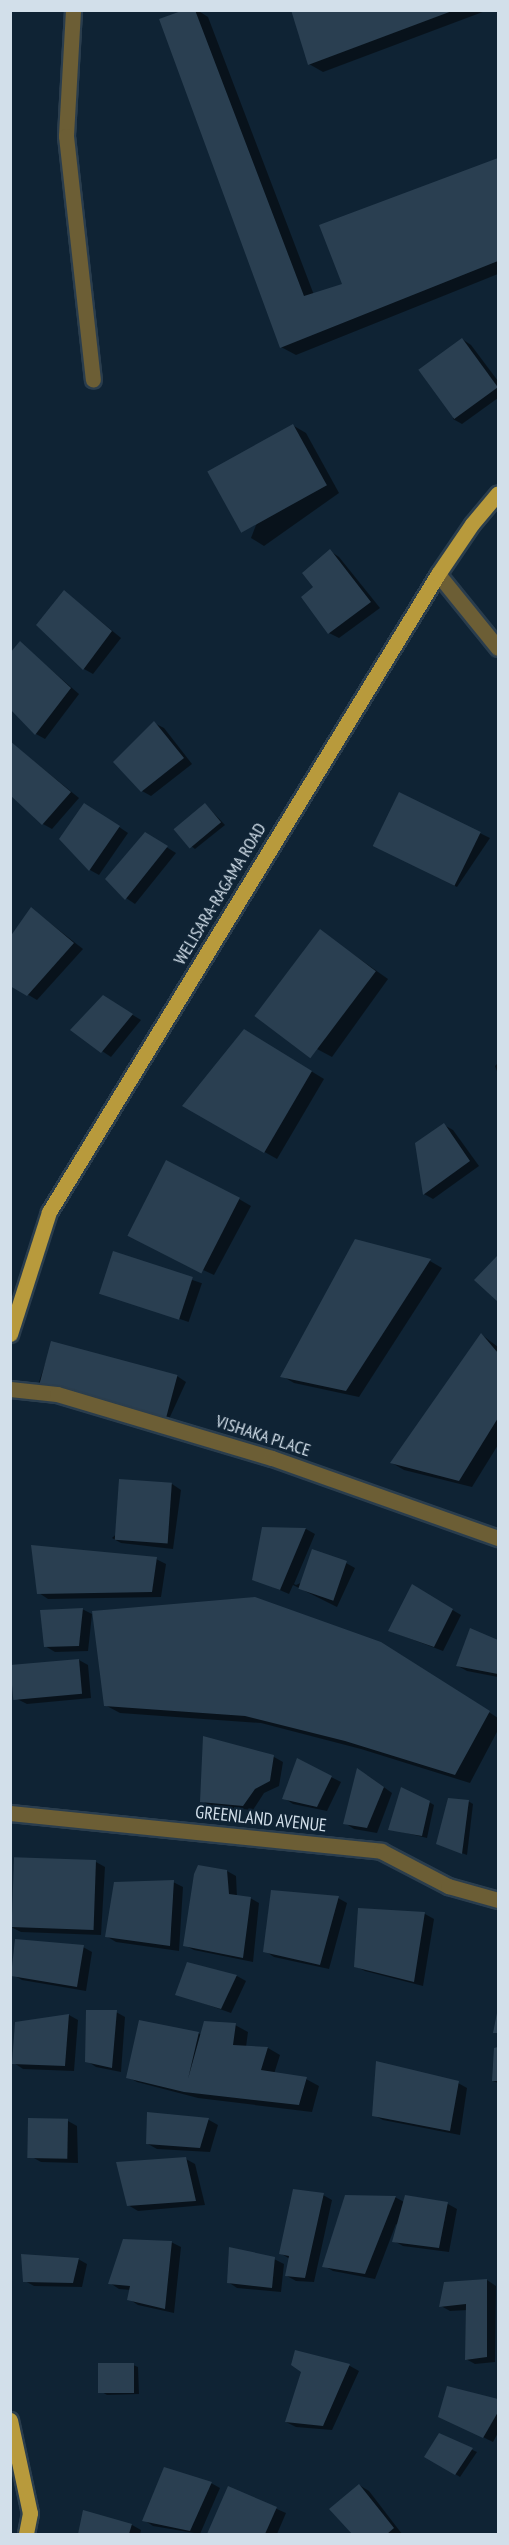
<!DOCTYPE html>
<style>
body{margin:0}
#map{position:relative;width:509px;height:2545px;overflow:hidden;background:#0f2334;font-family:"PT Sans Narrow",sans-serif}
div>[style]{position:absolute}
.shadow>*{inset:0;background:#0007;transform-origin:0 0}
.building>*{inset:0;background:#2a3f51;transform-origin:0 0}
.roads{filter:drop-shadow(2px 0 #2a3d4d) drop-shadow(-2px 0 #2a3d4d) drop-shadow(0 2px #2a3d4d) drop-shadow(0 -2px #2a3d4d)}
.street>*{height:15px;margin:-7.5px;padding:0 7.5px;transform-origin:7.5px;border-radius:7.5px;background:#6c5e35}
.primary>*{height:15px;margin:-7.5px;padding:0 7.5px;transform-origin:7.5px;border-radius:7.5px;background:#b89a3c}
span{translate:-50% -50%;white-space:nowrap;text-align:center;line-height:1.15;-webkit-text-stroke:4.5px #0f2334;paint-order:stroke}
.street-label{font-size:18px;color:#d2dfea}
.frame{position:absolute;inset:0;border:12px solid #d2dfea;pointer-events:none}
</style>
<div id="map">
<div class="shadow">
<i style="clip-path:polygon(188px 10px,197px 10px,208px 17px,314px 295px,344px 285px,321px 226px,498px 160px,498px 274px,296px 355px,281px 347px)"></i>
<i style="clip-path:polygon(293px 10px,488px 10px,323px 72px,309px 64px)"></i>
<i style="clip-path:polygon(462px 339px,471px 345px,498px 381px,498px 398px,462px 424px,453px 419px)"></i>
<i style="clip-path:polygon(294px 426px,306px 433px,339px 493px,264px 546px,251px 538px)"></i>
<i style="clip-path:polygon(330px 551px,339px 557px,380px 608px,339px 638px,329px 633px,316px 588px)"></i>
<i style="clip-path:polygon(65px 592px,121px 638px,93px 674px,84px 669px)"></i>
<i style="clip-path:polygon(20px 643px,79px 694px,45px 739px,36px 734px,10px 707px)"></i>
<i style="clip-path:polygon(154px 723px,164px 728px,192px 764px,151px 796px,142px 791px)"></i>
<i style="clip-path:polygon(10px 742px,79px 798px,52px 829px,43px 824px)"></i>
<i style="clip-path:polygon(399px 794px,490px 838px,457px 887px,386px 851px)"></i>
<i style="clip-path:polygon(205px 804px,225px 825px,195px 849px,191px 846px)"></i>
<i style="clip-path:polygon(94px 810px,128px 833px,99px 875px,90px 870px)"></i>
<i style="clip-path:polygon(155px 840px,176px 853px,135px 904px,126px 898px)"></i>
<i style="clip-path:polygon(32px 909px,83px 949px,37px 1000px,10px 984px)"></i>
<i style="clip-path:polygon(320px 931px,388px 979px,332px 1057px,270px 1024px)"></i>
<i style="clip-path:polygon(103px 997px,141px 1020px,111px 1057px,102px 1051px)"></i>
<i style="clip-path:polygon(257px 1038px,324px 1079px,277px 1159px,184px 1106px)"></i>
<i style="clip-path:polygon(498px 1063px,498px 1074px,495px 1066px)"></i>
<i style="clip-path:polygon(444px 1125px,453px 1130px,479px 1166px,433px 1199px,424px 1194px)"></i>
<i style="clip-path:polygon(239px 1199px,251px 1206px,214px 1275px,132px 1237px)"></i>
<i style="clip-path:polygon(355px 1241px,430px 1261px,442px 1268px,359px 1397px,294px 1383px,282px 1376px)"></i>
<i style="left:114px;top:1253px;width:93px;height:41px;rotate:19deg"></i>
<i style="clip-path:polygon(498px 1257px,498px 1300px,477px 1280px)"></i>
<i style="clip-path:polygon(482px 1335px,498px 1347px,498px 1445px,472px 1487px,404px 1470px,392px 1463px)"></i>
<i style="clip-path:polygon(52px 1343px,177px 1376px,186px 1382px,169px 1419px,49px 1387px,39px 1382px)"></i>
<i style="clip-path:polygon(172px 1484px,181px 1490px,173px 1549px,121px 1543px,112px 1538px)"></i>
<i style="clip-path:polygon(263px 1529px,306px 1529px,315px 1534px,294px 1584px,296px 1585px,346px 1563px,355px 1568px,337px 1607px,293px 1585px,289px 1594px,254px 1579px)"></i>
<i style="clip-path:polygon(156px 1559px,166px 1564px,161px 1597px,48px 1599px,39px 1593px)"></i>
<i style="clip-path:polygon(412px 1586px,461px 1615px,443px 1651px,390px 1631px)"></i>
<i style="clip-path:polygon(82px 1609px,92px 1614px,88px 1651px,55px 1652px,45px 1646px)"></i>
<i style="clip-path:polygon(471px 1630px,498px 1641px,498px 1677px,467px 1671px,458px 1666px)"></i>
<i style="clip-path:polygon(396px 1652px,498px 1718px,498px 1730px,470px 1783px,361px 1749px,261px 1723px,120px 1713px,105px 1705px)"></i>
<i style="clip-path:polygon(79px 1660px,88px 1665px,91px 1698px,27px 1704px,17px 1699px)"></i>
<i style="clip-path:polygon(205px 1738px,274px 1757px,283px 1762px,279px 1786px,264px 1793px,253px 1810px,211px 1806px,202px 1801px)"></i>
<i style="clip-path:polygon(367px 1775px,392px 1793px,377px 1833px,354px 1829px,345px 1823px)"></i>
<i style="clip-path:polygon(331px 1777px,341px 1782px,327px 1811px,293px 1804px,284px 1798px)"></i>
<i style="clip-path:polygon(468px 1801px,473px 1804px,467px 1855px,443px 1846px)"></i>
<i style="clip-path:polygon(429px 1802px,434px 1805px,427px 1838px,390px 1829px)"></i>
<i style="clip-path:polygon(96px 1862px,105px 1867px,101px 1935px,21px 1932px,11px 1927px)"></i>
<i style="clip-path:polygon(227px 1871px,236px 1876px,237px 1897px,250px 1898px,259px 1903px,253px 1962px,194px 1950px,184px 1945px)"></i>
<i style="clip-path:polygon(173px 1882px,183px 1887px,179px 1951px,116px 1942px,106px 1936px)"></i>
<i style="clip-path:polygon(338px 1898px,347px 1903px,329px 1969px,274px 1957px,265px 1951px)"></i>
<i style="clip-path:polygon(360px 1910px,425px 1914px,434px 1919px,423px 1986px,365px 1971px,355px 1966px)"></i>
<i style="clip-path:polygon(83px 1947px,92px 1952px,86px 1991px,22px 1980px,13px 1975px)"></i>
<i style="clip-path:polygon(188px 1964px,237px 1976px,246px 1981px,231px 2013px,177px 1994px)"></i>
<i style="clip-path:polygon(116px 2012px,125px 2017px,121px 2072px,96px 2067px,87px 2061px)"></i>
<i style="clip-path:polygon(69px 2015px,78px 2020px,74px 2071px,23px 2069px,14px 2063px,17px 2024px)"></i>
<i style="clip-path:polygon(235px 2025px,248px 2032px,246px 2047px,268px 2048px,280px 2055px,274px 2074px,306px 2079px,319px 2086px,312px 2112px,198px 2098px,137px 2082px,128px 2077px,198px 2033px,202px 2035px)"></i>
<i style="clip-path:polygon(495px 2049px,498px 2049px,498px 2083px,493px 2081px)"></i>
<i style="clip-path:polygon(458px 2083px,467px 2088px,460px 2135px,383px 2120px,373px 2115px)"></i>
<i style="clip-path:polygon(148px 2114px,209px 2120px,218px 2125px,210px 2152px,157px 2149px,148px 2144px)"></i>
<i style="clip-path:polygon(68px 2121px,77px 2126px,78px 2163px,41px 2162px,32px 2157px)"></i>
<i style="clip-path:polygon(186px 2159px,195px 2164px,205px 2205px,138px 2211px,128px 2205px)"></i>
<i style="clip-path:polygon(323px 2195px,332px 2200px,314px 2282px,296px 2281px,287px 2276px,290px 2259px,280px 2253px)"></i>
<i style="clip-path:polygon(395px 2197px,404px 2202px,406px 2197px,448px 2204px,457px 2209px,449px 2252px,403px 2246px,394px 2241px,398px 2225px,396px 2224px,375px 2279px,333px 2271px,324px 2266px)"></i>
<i style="clip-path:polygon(171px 2242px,181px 2247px,174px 2313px,138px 2305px,129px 2299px,131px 2290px,119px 2289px,110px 2283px)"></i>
<i style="clip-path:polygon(78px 2259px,87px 2264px,82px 2287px,34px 2286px,25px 2281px)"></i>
<i style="clip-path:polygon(274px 2259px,284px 2264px,281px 2292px,237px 2288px,228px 2282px)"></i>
<i style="clip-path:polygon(487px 2280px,496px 2286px,495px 2362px,475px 2364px,466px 2359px,468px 2310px,450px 2311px,441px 2306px,445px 2283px)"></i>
<i style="clip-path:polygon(296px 2352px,350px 2366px,359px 2371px,332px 2430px,296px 2427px,286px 2422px,303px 2372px)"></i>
<i style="clip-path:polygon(133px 2365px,138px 2367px,139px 2394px,107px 2395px,102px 2392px)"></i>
<i style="clip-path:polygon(448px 2388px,498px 2401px,498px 2433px,493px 2442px,450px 2421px)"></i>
<i style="clip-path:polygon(440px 2435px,477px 2452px,460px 2477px,426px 2456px)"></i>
<i style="clip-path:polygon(211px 2483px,220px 2488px,200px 2534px,153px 2526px,144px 2520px)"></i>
<i style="clip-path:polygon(359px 2485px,369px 2491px,402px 2534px,354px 2534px,331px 2510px)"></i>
<i style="clip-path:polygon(229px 2488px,286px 2513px,277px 2534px,209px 2534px)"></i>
<i style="clip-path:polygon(84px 2512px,132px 2525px,141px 2530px,140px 2534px,80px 2534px)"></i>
</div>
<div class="building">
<i style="clip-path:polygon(184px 10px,195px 10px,304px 296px,342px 284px,319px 225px,498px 158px,498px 261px,280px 348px,159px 19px)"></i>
<i style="clip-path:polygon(291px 10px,452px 10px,452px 11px,308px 65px)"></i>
<i style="left:462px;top:338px;width:61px;height:54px;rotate:54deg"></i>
<i style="left:293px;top:424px;width:70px;height:98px;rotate:61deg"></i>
<i style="clip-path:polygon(330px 549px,371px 602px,328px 634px,301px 597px,313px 587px,302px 573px)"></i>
<i style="clip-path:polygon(64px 590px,112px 631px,83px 670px,36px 625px)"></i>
<i style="clip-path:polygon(20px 641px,71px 688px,35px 735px,10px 709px,10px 653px)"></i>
<i style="clip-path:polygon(154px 721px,184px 758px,141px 792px,113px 762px)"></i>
<i style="clip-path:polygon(10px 741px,71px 792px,42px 825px,10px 795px)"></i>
<i style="left:399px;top:792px;width:91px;height:60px;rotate:26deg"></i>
<i style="clip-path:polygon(84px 803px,120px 826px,89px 871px,59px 839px)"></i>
<i style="left:205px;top:803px;width:25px;height:41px;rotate:50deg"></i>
<i style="clip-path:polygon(145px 832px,168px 846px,125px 900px,105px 879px)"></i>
<i style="clip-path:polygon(31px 907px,74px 943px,27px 996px,10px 986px,10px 937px)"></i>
<i style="left:320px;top:929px;width:70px;height:109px;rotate:37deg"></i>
<i style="clip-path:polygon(103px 995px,133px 1014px,101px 1053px,70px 1030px)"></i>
<i style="clip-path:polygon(244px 1029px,312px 1071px,264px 1153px,182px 1106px)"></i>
<i style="clip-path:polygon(444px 1123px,470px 1161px,423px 1195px,415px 1143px)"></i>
<i style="left:166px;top:1160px;width:83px;height:85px;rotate:27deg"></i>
<i style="clip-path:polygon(355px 1239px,431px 1259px,346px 1391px,280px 1377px)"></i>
<i style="left:113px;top:1251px;width:84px;height:45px;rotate:18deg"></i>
<i style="clip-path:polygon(498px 1255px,498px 1302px,474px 1280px)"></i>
<i style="clip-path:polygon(481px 1333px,498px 1353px,498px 1418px,459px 1481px,390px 1463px)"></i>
<i style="left:51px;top:1341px;width:131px;height:44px;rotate:15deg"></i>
<i style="left:119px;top:1479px;width:53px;height:61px;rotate:4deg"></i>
<i style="clip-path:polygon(262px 1527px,306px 1528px,280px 1590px,252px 1580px)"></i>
<i style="clip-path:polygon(31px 1545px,157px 1557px,152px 1592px,37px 1594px)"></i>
<i style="left:312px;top:1549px;width:37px;height:42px;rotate:19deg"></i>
<i style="clip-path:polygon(412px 1584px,453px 1609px,434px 1647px,388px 1631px)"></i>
<i style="clip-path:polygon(255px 1597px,381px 1642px,490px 1711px,455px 1775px,345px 1741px,245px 1716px,104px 1706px,92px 1611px)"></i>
<i style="clip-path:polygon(83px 1608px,79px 1646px,44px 1647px,40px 1610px)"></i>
<i style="clip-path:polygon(470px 1628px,498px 1640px,498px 1674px,456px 1666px)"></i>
<i style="left:79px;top:1659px;width:35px;height:69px;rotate:85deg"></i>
<i style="clip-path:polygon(203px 1736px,274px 1755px,270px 1781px,255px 1789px,243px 1806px,200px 1802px)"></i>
<i style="clip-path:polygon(297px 1758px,332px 1776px,317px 1807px,282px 1799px)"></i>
<i style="clip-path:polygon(357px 1768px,384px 1787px,367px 1828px,343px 1824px)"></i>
<i style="clip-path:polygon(401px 1787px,430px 1801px,422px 1836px,388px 1830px)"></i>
<i style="clip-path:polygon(448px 1798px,469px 1800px,462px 1854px,436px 1844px)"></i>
<i style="left:96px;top:1860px;width:70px;height:82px;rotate:92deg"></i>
<i style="clip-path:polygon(198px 1865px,227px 1870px,229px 1894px,251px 1897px,243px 1958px,183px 1946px,194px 1874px)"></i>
<i style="clip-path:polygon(174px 1880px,170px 1946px,105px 1937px,114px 1882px)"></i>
<i style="clip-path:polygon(271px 1890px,339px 1896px,320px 1965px,263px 1952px)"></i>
<i style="clip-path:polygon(358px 1908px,425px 1912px,414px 1982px,354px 1967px)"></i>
<i style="clip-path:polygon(15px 1939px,84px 1945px,77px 1987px,11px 1976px)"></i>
<i style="clip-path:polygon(187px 1962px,237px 1975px,221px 2009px,175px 1995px)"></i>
<i style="clip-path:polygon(86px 2010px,117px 2010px,112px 2068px,85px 2062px)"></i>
<i style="clip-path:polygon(497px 2013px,498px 2033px,493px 2033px)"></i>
<i style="clip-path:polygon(69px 2014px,65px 2066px,12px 2064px,15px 2022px)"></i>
<i style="clip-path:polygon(139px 2020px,199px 2032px,188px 2079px,204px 2021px,236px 2023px,233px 2045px,268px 2047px,261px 2070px,307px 2077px,299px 2105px,184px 2092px,126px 2078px)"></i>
<i style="clip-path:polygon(498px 2047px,498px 2081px,492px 2081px,494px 2048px)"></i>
<i style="clip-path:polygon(376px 2061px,459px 2081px,450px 2131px,372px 2116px)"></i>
<i style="clip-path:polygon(147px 2112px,209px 2118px,200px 2148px,146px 2144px)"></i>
<i style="left:28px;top:2118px;width:40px;height:40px;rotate:1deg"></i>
<i style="clip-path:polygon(186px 2157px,196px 2201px,127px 2206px,116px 2162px)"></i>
<i style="clip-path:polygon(293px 2189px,324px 2193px,305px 2278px,285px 2276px,289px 2256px,279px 2254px)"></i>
<i style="clip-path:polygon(345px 2195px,396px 2196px,365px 2274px,322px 2267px)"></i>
<i style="clip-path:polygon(405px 2195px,448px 2202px,439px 2248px,392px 2242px)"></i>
<i style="clip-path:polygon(123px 2239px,172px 2241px,165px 2309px,127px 2300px,130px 2286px,108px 2284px)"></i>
<i style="clip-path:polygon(229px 2247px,275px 2257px,272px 2288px,227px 2283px)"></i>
<i style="clip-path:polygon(21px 2254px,79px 2258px,73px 2283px,23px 2282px)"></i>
<i style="clip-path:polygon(487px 2279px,487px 2357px,465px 2360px,466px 2304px,439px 2307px,444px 2282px)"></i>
<i style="clip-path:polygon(295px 2350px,350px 2364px,323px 2426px,285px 2422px,301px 2372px,291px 2365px)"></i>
<i style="left:98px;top:2363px;width:36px;height:30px"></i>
<i style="clip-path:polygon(447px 2386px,498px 2399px,498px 2412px,483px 2438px,438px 2417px)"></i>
<i style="clip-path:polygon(439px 2433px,473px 2448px,455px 2475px,424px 2457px)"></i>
<i style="clip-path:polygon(164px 2467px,212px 2482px,190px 2531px,142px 2521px)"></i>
<i style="clip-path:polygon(359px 2484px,394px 2528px,387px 2534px,352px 2534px,329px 2509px)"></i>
<i style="clip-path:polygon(228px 2486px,277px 2507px,265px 2534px,207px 2534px)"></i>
<i style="clip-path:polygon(83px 2510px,132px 2524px,129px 2534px,78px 2534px)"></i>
</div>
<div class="roads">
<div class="street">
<i style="left:73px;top:10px;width:126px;rotate:93.2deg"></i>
<i style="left:66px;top:136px;width:245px;rotate:83.7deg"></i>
<i style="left:438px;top:574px;width:95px;rotate:51deg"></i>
<i style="left:10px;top:1389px;width:47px;rotate:6.1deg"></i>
<i style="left:57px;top:1394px;width:224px;rotate:16.6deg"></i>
<i style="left:272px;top:1458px;width:240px;rotate:19.5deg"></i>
<i style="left:10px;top:1813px;width:373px;rotate:5.8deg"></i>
<i style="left:381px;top:1851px;width:76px;rotate:27.6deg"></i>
<i style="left:448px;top:1886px;width:52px;rotate:15.6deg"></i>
</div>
<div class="primary">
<i style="left:10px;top:1334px;width:128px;rotate:-72.3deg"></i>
<i style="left:49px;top:1212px;width:747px;rotate:-58.63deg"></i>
<i style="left:438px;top:574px;width:60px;rotate:-55.8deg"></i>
<i style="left:472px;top:524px;width:40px;rotate:-50deg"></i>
<i style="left:10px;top:2420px;width:95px;rotate:77.9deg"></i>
<i style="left:30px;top:2513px;width:21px;rotate:101deg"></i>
</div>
</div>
<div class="street-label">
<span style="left:220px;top:894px;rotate:-59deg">WELISARA-RAGAMA ROAD</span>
<span style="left:263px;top:1436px;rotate:18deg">VISHAKA PLACE</span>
<span style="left:261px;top:1819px;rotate:6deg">GREENLAND AVENUE</span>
</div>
<div class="frame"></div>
</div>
